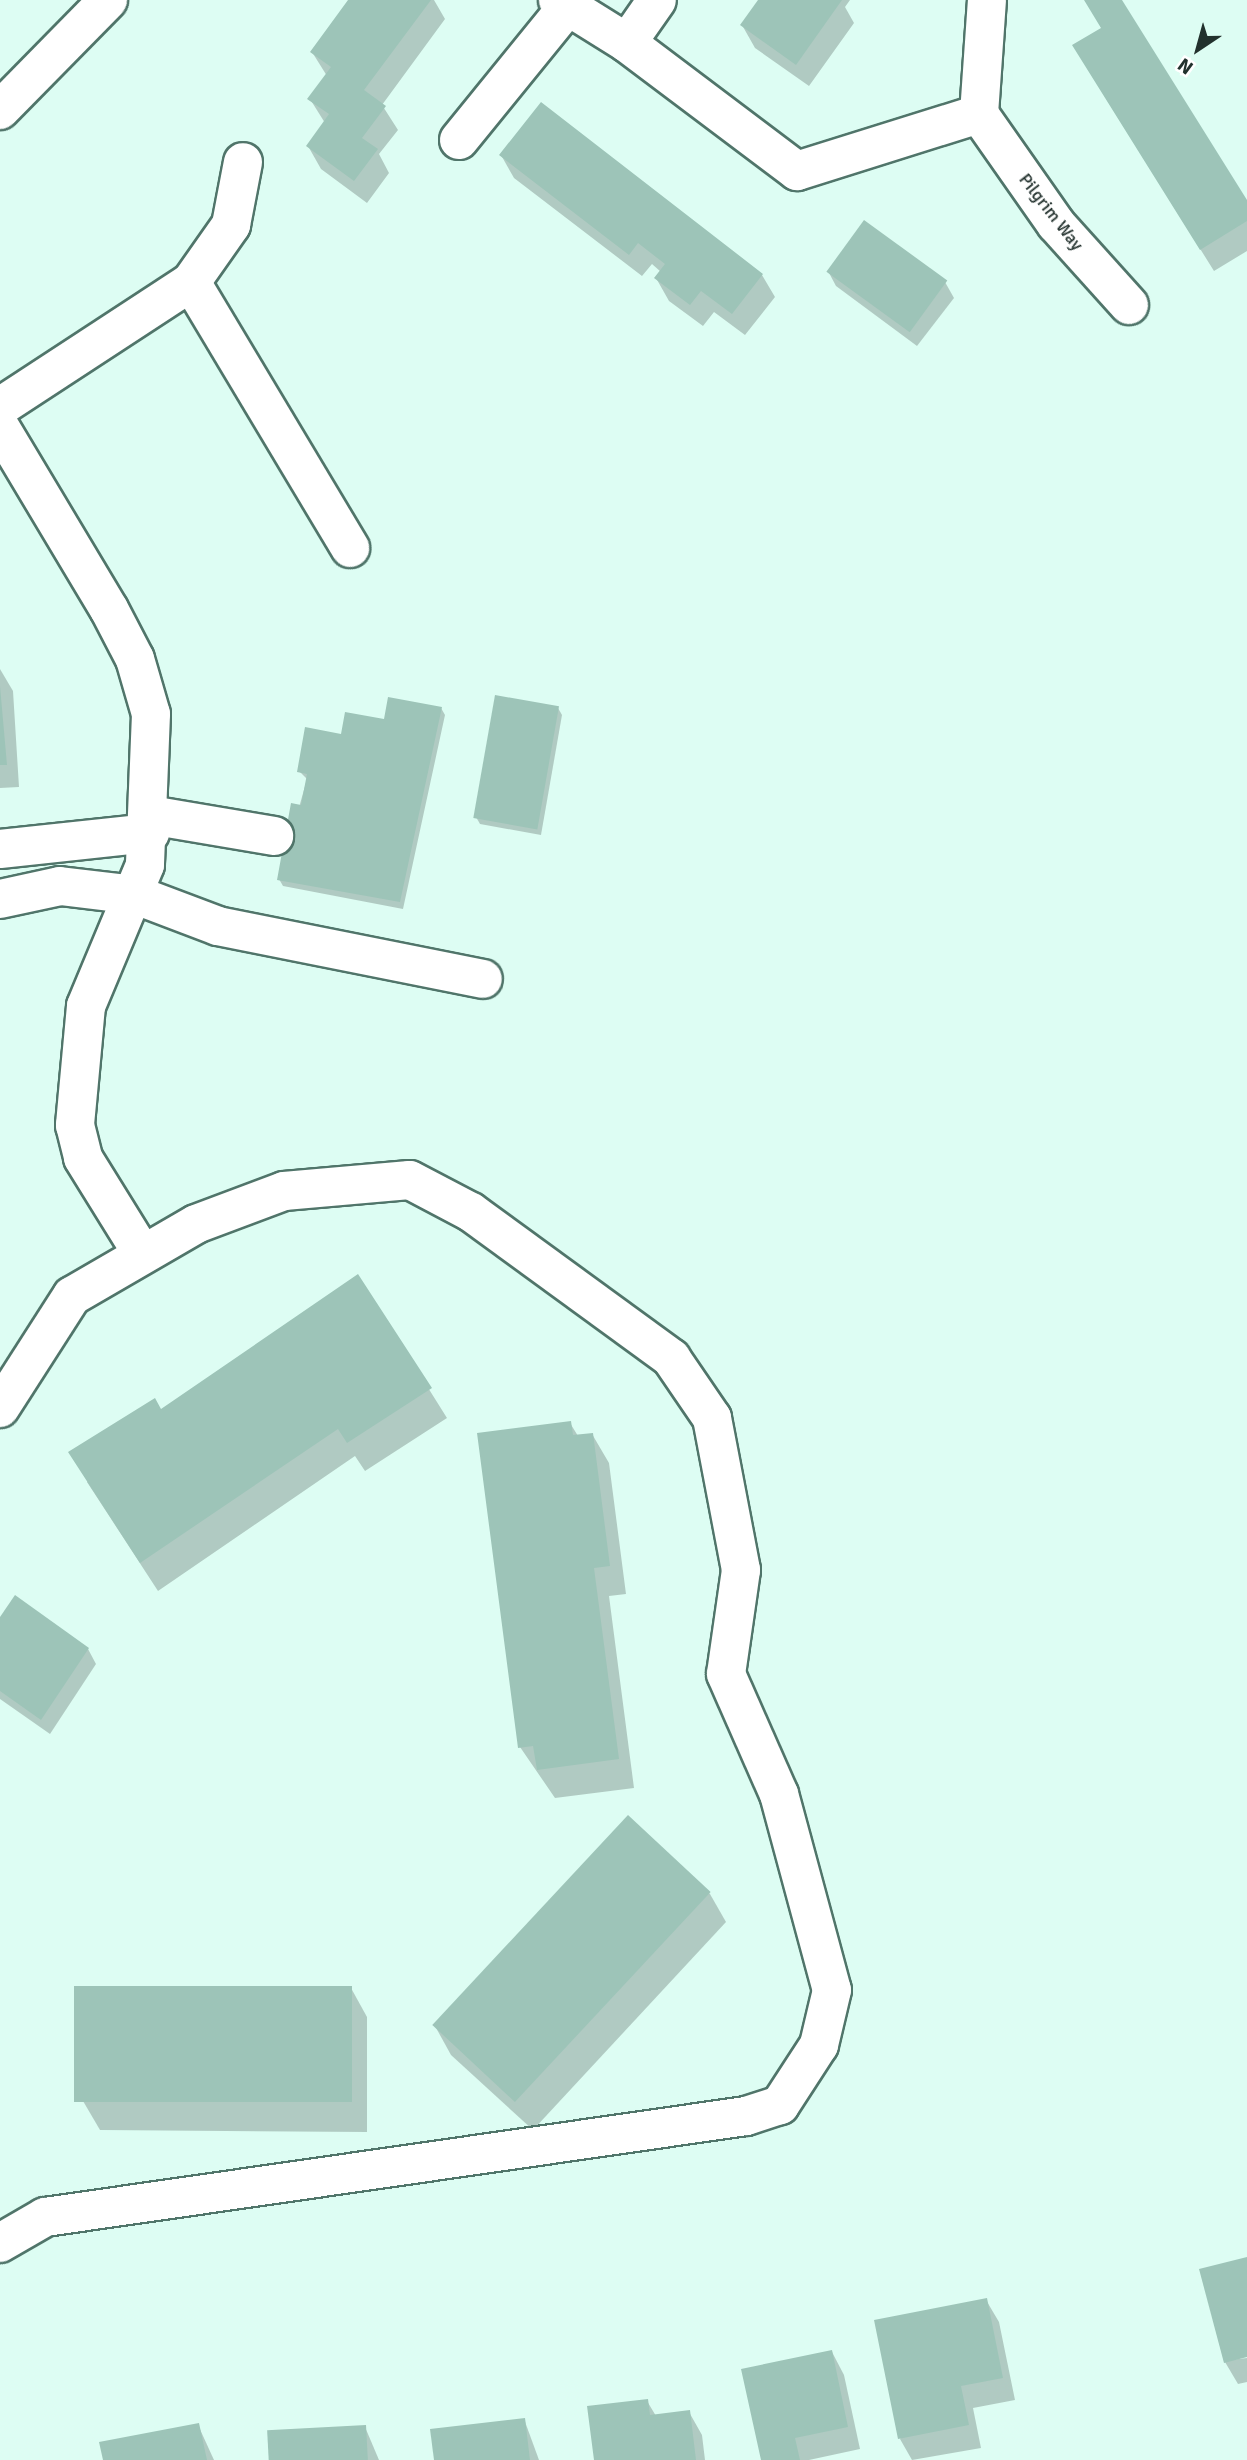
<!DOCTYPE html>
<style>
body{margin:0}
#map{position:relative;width:1247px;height:2460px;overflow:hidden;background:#ddfdf3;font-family:Signika,sans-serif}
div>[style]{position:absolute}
.shadow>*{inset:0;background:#0003}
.building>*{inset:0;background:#9dc4b8;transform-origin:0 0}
.roads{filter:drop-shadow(2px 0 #50756a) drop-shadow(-2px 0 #50756a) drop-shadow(0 2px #50756a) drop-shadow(0 -2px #50756a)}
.minor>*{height:38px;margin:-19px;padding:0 19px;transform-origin:19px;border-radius:19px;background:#fff}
span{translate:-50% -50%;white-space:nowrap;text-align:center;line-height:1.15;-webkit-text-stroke:7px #fff;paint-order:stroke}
.street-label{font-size:18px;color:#22312d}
.north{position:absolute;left:1163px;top:14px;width:70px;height:70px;-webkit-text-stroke:5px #fff;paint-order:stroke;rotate:216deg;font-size:19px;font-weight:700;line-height:28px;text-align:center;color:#22312d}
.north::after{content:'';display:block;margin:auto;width:24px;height:32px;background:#22312d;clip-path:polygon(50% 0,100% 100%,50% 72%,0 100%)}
</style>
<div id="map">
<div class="shadow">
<i style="clip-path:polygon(350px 0,434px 0,445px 19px,382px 105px,398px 130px,379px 154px,389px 173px,367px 203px,321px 169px,308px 146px,325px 123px,310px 99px,327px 76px,312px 52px)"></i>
<i style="clip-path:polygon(759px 0,850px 0,845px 7px,854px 23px,809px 86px,755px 48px,742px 25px)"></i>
<i style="clip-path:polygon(1086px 0,1120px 0,1247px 203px,1247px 251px,1214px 271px,1087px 68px,1102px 29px)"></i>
<i style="clip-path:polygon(501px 155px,762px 275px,775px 297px,745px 335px,714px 312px,703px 326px,669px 301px,656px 278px,661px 272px,652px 264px,642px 276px,514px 178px)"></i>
<i style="clip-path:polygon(828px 271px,945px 282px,954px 298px,917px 346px,836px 286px)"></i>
<i style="clip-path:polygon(0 669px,13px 691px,19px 787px,0 788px)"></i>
<i style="clip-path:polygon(441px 708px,445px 715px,403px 909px,283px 886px,279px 879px,307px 779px,299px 771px,342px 736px)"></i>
<i style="clip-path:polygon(558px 708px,562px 715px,541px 835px,480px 824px,476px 817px)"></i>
<i style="clip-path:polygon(358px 1276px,447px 1418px,365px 1471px,355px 1456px,158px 1591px,87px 1482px,161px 1411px)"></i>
<i style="clip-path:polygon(570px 1423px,578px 1436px,592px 1434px,609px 1463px,626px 1594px,609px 1596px,634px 1788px,555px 1798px,520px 1747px)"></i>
<i style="clip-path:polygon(0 1620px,88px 1649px,96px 1664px,50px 1734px,0 1699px)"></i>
<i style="clip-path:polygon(628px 1818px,710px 1894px,726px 1922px,533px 2130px,451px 2055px,435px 2026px)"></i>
<i style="clip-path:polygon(75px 1987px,351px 1988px,367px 2017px,367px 2132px,100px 2130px,83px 2101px)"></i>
<i style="clip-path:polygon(1247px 2259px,1247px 2355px,1229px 2360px,1247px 2358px,1247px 2382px,1238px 2384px,1225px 2362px)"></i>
<i style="clip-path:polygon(986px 2300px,999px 2322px,1015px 2400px,973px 2408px,981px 2448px,912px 2460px,900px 2439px)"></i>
<i style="clip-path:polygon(832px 2352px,844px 2375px,860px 2449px,809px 2460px,763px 2460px)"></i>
<i style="clip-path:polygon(647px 2401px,656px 2416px,689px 2412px,702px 2435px,705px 2460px,596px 2460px)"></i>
<i style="clip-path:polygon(524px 2419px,539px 2460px,435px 2460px)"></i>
<i style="clip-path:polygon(198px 2425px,214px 2460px,104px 2460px)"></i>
<i style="clip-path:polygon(365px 2427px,379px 2460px,270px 2460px)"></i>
</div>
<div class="building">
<i style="clip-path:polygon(348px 0,431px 0,364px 90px,386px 106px,362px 138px,378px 149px,354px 181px,306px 146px,329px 114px,307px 99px,331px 67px,310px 52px)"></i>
<i style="clip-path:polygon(758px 0,842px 0,796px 65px,740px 25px)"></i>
<i style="clip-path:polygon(1084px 0,1122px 0,1247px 200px,1247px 221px,1200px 250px,1072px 45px,1101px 28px)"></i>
<i style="clip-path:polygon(541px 102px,763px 274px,732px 314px,701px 291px,690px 305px,654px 278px,665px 264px,638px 243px,629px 255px,499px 155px)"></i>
<i style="left:864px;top:220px;width:103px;height:64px;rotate:36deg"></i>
<i style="clip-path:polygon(0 686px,7px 765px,0 765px)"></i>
<i style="left:495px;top:695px;width:65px;height:125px;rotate:10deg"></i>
<i style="clip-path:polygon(388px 697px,442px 707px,400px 902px,277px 880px,291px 803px,301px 805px,307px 774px,297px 772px,305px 727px,341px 734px,345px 712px,384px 719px)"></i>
<i style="clip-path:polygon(358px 1274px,432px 1388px,347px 1443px,338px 1429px,140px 1563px,68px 1452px,155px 1398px,161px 1409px)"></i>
<i style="clip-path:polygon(571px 1421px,573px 1435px,593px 1433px,610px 1566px,594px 1568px,619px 1759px,537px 1770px,533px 1746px,518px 1748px,477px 1433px)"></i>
<i style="clip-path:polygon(15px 1595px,89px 1648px,41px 1720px,0 1691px,0 1617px)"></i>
<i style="left:628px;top:1815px;width:113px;height:287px;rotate:43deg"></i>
<i style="left:74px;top:1986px;width:278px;height:116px"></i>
<i style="clip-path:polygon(1247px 2257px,1247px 2357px,1224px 2363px,1199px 2269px)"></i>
<i style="clip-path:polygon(987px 2298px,1003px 2378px,961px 2386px,969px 2425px,898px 2439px,874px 2320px)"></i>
<i style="clip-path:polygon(832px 2350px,848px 2427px,795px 2438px,800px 2460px,761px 2460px,741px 2369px)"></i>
<i style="clip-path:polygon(648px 2399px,650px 2415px,690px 2410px,696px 2460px,594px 2460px,587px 2406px)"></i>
<i style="clip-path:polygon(525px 2418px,530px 2460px,434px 2460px,430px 2429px)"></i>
<i style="clip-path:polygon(199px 2423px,207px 2460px,103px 2460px,99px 2442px)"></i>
<i style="left:366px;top:2425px;width:35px;height:99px;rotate:87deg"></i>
</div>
<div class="roads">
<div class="minor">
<i style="left:558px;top:0;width:81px;rotate:31.9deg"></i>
<i style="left:627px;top:43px;width:213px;rotate:37deg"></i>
<i style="left:797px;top:171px;width:191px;rotate:-17.4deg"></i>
<i style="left:627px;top:43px;width:52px;rotate:-55.1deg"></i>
<i style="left:0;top:110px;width:154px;rotate:-45.5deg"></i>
<i style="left:979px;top:114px;width:134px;rotate:55deg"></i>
<i style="left:1056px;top:224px;width:109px;rotate:48deg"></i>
<i style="left:979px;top:114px;width:114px;rotate:-86deg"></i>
<i style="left:459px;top:140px;width:171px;rotate:-50.9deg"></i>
<i style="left:191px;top:282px;width:70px;rotate:-54.9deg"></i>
<i style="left:231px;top:225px;width:64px;rotate:-79.2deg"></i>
<i style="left:0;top:407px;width:228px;rotate:-33.2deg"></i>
<i style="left:191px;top:282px;width:310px;rotate:59.1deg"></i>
<i style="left:0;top:427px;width:212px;rotate:59.1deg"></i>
<i style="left:109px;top:609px;width:56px;rotate:62.5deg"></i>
<i style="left:135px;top:659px;width:57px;rotate:73.8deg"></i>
<i style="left:151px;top:714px;width:151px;rotate:92.3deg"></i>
<i style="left:145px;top:865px;width:153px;rotate:112.7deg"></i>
<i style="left:86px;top:1006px;width:120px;rotate:95.3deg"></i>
<i style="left:75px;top:1125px;width:34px;rotate:76deg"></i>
<i style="left:83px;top:1158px;width:112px;rotate:58.2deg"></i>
<i style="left:150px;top:815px;width:126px;rotate:9.6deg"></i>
<i style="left:0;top:849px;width:151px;rotate:-6.1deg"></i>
<i style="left:0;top:899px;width:61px;rotate:-12.2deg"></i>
<i style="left:60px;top:886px;width:77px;rotate:6.8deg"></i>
<i style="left:136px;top:895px;width:88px;rotate:20.7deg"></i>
<i style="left:218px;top:926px;width:270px;rotate:11.3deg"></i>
<i style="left:0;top:1408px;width:133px;rotate:-57.3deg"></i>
<i style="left:72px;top:1296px;width:143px;rotate:-30.1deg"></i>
<i style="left:196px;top:1224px;width:94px;rotate:-20.6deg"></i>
<i style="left:284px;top:1191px;width:126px;rotate:-5deg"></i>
<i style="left:410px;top:1180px;width:69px;rotate:27.7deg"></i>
<i style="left:471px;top:1212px;width:248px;rotate:36.1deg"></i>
<i style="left:671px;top:1358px;width:73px;rotate:55.7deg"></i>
<i style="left:712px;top:1418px;width:155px;rotate:79.2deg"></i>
<i style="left:741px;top:1570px;width:105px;rotate:98.2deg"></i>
<i style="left:726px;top:1674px;width:131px;rotate:66.2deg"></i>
<i style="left:779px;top:1794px;width:203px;rotate:74.9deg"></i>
<i style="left:832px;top:1990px;width:57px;rotate:103.3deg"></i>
<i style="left:819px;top:2045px;width:72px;rotate:123deg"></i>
<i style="left:780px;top:2105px;width:36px;rotate:162deg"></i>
<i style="left:746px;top:2116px;width:708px;rotate:171.8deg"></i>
<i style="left:45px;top:2217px;width:52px;rotate:150deg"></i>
</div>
</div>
<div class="street-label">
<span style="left:1051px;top:212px;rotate:52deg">Pilgrim Way</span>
</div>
<div class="north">N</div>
</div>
